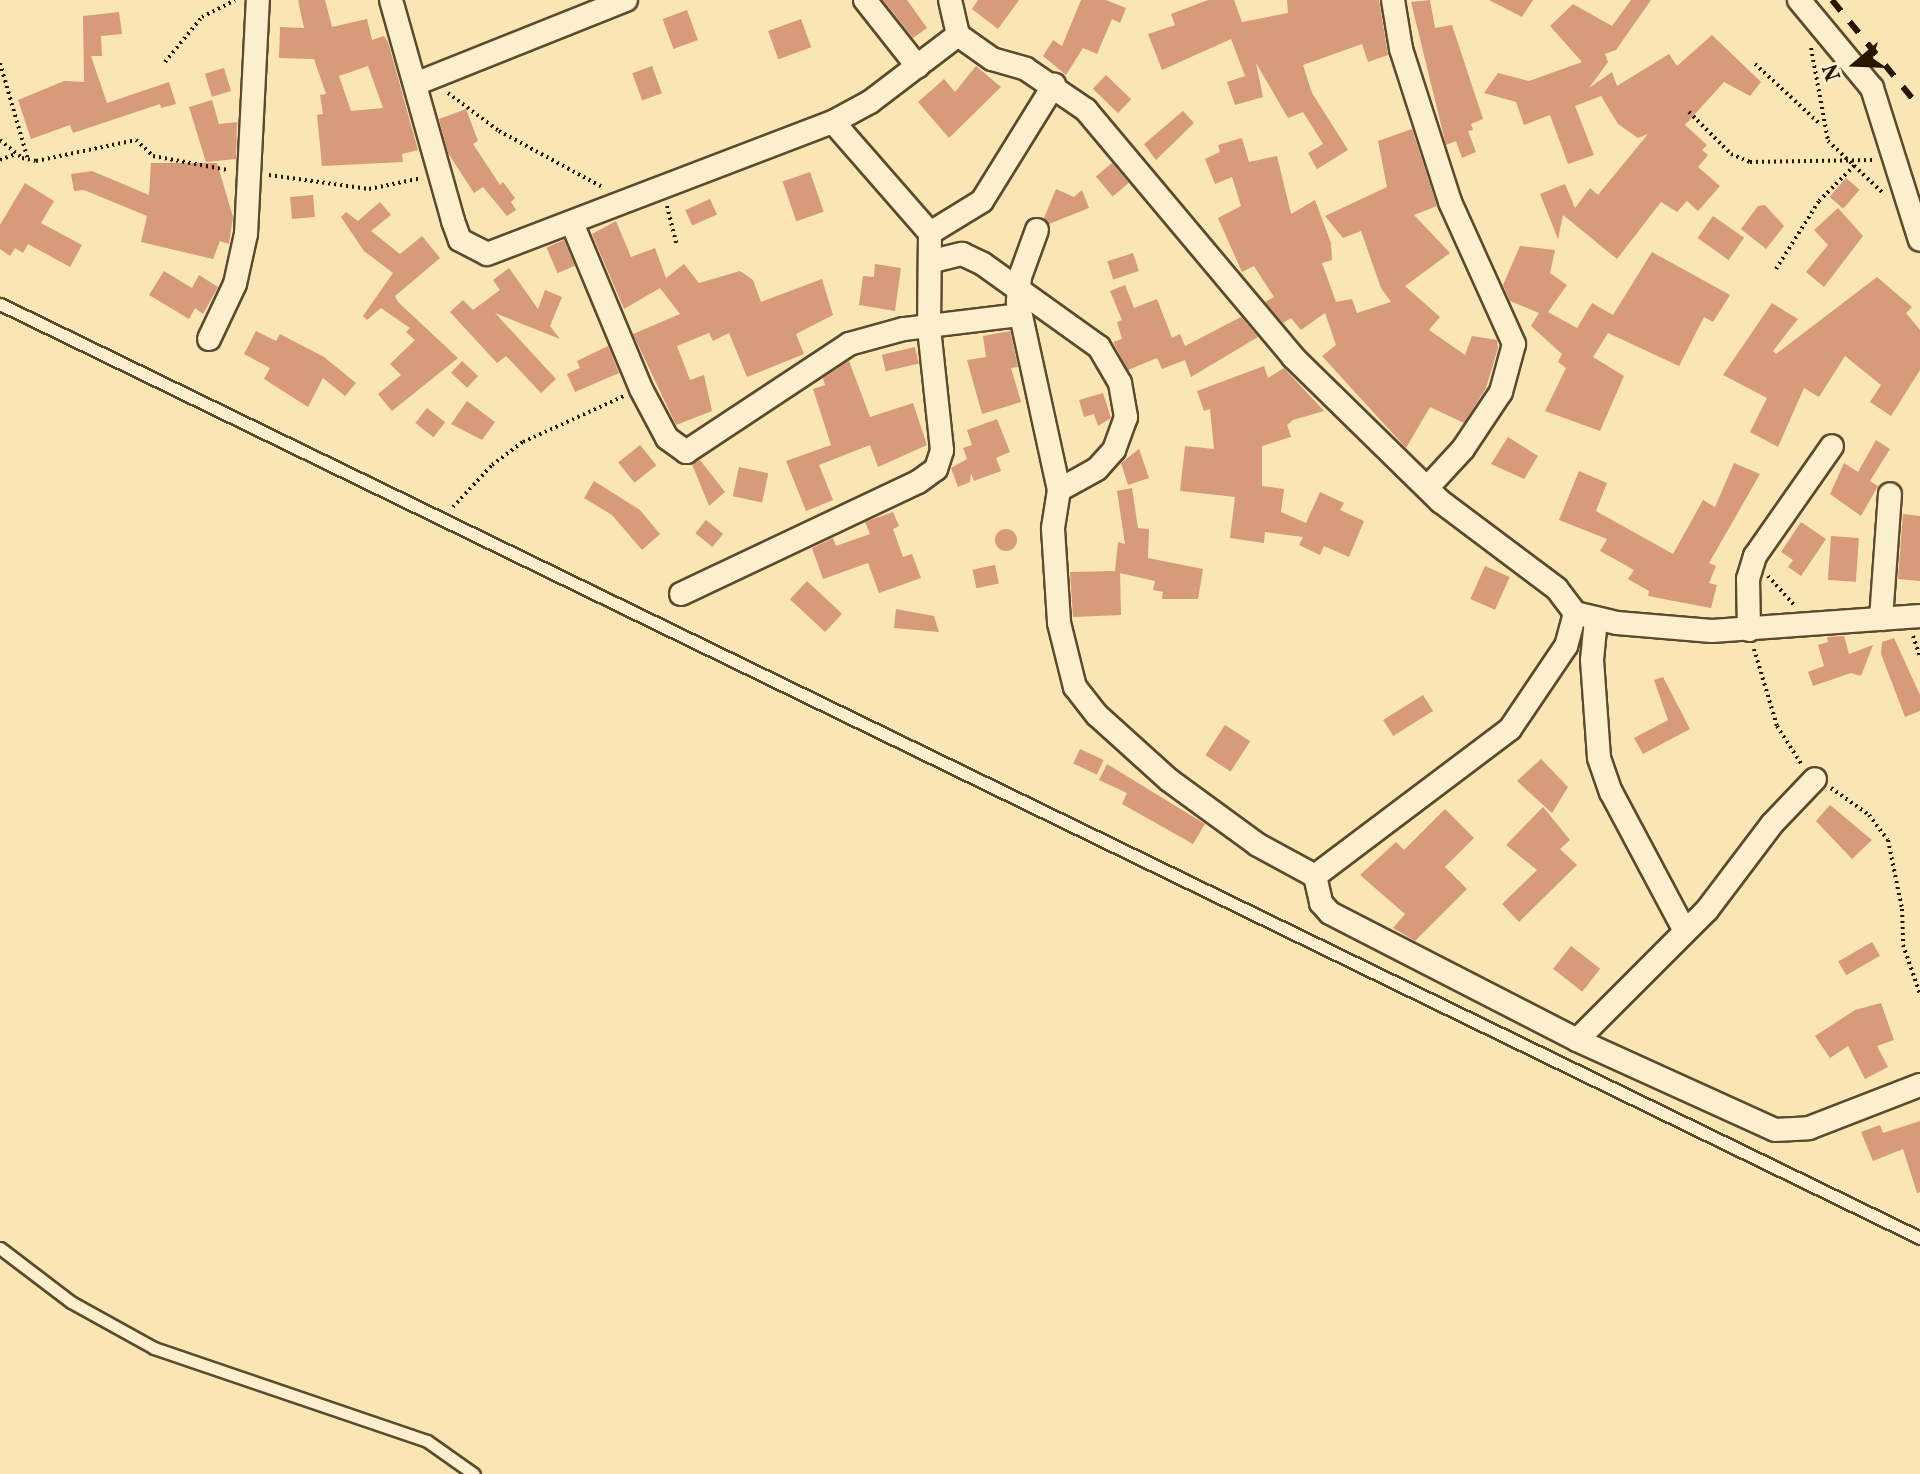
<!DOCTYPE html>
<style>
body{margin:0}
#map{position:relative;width:1920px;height:1474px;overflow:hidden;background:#f9e6b4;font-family:Vollkorn,serif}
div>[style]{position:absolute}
.building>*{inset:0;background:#d79a7a;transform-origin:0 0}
.round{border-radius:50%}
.path>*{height:4px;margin-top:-2px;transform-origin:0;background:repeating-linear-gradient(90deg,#271600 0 2px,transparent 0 6px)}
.roads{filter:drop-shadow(2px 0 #5c4a2d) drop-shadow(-2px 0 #5c4a2d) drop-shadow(0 2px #5c4a2d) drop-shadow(0 -2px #5c4a2d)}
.service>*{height:11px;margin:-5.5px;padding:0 5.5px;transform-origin:5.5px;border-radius:5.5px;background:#fbefce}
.minor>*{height:22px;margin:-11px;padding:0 11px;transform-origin:11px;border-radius:11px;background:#fbefce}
.rail>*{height:6px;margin-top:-3px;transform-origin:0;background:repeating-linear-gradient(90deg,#271600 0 14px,transparent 0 28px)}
span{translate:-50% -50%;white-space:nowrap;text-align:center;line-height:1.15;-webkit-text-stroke:6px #fbefce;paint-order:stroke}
.north{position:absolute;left:1816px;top:24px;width:80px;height:80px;-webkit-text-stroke:6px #fbefce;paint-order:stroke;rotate:251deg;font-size:22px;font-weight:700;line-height:32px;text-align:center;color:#271600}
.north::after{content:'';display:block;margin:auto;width:28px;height:36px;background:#271600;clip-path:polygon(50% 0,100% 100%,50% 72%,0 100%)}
</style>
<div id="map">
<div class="building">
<i style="clip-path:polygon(evenodd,298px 0,325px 0,332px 27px,367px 19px,372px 40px,384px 36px,388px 42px,418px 150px,402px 154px,403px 162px,322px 166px,317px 115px,323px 114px,320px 95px,326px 94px,314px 59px,279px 58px,280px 27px,304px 28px,298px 0,368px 66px,383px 108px,351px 111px,339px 76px,368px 66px)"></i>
<i style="clip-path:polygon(883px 0,907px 0,927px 28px,913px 38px)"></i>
<i style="clip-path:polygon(978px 0,1019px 0,998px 29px,972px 9px)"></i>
<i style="clip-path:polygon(1081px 0,1106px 0,1126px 8px,1120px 23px,1112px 19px,1097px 54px,1083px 48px,1066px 75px,1043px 56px,1053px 40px,1062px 46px)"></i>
<i style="clip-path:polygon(1208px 0,1234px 0,1242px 22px,1288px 13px,1287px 0,1379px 0,1388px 55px,1368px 62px,1362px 44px,1303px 65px,1312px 93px,1348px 150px,1317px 169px,1308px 153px,1323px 144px,1303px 112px,1288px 118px,1256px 63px,1263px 97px,1235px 105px,1227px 82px,1245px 76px,1231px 39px,1162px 70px,1148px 34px,1175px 25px,1171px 14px)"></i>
<i style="clip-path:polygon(1430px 0,1435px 28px,1452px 25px,1483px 119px,1471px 124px,1473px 130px,1468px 131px,1476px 152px,1462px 158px,1456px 141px,1446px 145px,1411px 2px)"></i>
<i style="clip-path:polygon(1489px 0,1533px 0,1522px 17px)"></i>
<i style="clip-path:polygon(1631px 0,1651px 0,1616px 50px,1605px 54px,1608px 62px,1589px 88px,1612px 72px,1617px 86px,1669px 54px,1677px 66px,1712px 35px,1761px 82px,1750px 96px,1724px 82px,1685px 125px,1707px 145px,1702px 150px,1708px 155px,1698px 167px,1720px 186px,1698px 211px,1687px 201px,1677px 212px,1661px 202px,1617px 259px,1563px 215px,1558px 239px,1540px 194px,1565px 184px,1575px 208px,1590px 188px,1598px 195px,1648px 134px,1638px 138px,1618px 124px,1601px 96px,1575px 106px,1594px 155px,1568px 164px,1550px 115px,1524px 125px,1516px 102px,1484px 93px,1498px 73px,1529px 81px,1582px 62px,1550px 26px,1573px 4px,1612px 26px)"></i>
<i style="left:687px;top:10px;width:32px;height:26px;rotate:70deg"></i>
<i style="clip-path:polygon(119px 12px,122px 34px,101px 36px,102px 56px,91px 56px,107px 103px,169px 82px,176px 104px,161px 108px,160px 104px,73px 133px,70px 125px,31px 139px,18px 100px,64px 81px,84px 82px,83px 16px)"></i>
<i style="left:801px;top:19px;width:30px;height:35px;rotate:70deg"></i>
<i style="left:652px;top:66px;width:29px;height:21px;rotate:70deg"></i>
<i style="clip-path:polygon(976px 66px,1001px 87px,949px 138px,918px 102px,944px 79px,955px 92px)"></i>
<i style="left:224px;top:68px;width:24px;height:20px;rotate:73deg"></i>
<i style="left:1106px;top:75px;width:35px;height:19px;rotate:44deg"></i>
<i style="clip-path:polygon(212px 100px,219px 124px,237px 122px,236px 159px,206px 162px,189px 107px)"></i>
<i style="clip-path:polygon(466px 109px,478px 141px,473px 144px,500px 185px,503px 182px,515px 198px,511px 202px,516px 210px,507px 216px,483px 187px,474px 193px,448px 153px,439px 119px)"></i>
<i style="clip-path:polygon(1183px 111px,1194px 123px,1156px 160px,1144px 144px)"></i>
<i style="clip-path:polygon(1412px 129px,1437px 206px,1414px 215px,1450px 253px,1405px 286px,1440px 317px,1429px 330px,1465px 355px,1472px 336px,1497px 340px,1498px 348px,1486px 388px,1464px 423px,1430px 407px,1406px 448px,1322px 356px,1336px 345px,1325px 313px,1301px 330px,1291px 318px,1283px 323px,1265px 302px,1274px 297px,1254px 266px,1242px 272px,1218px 218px,1241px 206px,1232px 177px,1215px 184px,1205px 159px,1220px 152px,1218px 145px,1242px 138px,1249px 162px,1277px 156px,1291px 214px,1315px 200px,1331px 243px,1332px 260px,1322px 263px,1336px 302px,1352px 299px,1357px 313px,1391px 302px,1381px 288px,1361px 231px,1343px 238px,1325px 216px,1387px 187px,1378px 141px)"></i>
<i style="clip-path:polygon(151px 163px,217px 163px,233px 217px,229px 244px,220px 241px,213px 259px,141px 242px,147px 216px,84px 190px,74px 191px,71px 174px,92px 171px,149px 195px)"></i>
<i style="left:1112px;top:163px;width:26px;height:21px;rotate:50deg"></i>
<i style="left:810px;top:172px;width:42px;height:29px;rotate:71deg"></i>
<i style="left:1846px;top:178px;width:18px;height:25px;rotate:41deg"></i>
<i style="clip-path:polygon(25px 183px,54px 201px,41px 223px,82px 245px,70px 267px,28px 244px,23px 253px,15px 248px,10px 256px,0 249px,0 225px)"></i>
<i style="clip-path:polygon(1056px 189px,1074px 197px,1082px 190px,1089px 208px,1049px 224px,1044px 218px)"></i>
<i style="left:313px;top:195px;width:22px;height:23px;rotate:85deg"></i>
<i style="left:710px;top:199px;width:17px;height:27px;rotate:66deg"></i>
<i style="clip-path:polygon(380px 202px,391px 215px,371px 231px,400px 254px,422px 236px,440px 258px,395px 296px,398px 302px,458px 358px,392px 411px,378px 394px,401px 375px,390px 364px,415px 340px,406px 332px,410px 328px,381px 308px,367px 320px,363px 316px,393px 273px,364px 251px,341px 217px,346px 212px,358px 221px)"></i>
<i style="clip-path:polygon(1765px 205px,1784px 226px,1766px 249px,1741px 229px,1758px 206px)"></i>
<i style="clip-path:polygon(1838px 208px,1863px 236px,1824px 287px,1806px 272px,1828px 245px,1814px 230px)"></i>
<i style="left:1713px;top:216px;width:38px;height:27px;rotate:35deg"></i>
<i style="clip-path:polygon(616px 221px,631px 257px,655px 248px,666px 278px,684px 264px,699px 283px,740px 271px,753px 280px,761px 302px,822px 279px,833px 315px,796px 334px,804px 354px,747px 377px,729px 333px,713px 341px,709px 333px,677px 346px,690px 380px,704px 375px,712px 411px,676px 425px,633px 334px,680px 314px,660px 288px,624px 309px,592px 234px)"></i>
<i style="left:564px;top:240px;width:28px;height:19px;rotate:67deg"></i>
<i style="clip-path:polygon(1520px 246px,1555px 250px,1550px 273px,1567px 285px,1548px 312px,1577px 328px,1592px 303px,1613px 315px,1652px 252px,1730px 295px,1713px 322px,1704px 317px,1679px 366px,1608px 333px,1593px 357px,1624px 376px,1600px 431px,1545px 411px,1566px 368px,1558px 362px,1562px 354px,1531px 326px,1539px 313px,1510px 301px,1503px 285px)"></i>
<i style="left:1133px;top:253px;width:19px;height:27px;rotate:72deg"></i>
<i style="clip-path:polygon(875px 264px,901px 268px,895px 311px,859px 305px,863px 276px,874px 277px)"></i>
<i style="clip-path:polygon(509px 268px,538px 309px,545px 290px,562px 297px,550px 326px,560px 339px,495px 313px,556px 379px,541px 393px,506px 356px,497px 363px,450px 312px,463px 300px,473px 310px,500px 290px,493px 280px)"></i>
<i style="clip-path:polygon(164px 271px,192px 288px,199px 275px,218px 287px,203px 314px,195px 308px,189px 319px,149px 295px)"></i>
<i style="clip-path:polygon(1877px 277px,1912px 307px,1906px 313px,1920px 330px,1920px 370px,1891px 416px,1870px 402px,1881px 385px,1845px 356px,1819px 397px,1804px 388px,1778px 447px,1750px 432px,1767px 398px,1723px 375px,1772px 303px,1798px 319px,1773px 351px,1776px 354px)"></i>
<i style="clip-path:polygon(1125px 285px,1134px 308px,1157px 299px,1172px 338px,1180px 334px,1185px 346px,1241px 317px,1258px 337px,1191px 377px,1185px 360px,1162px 369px,1157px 358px,1128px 370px,1113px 342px,1122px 339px,1117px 322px,1122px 320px,1110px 291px)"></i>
<i style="clip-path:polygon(256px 331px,276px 341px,280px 334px,324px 357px,356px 383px,345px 396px,323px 378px,308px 407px,264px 379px,270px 368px,244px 354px)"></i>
<i style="clip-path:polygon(1010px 331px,1018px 367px,1011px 368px,1021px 402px,982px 414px,967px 360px,986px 357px,983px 336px)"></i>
<i style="clip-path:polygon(608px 346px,619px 373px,575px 392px,567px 374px,580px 368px,577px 361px)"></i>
<i style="left:915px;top:347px;width:17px;height:34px;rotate:77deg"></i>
<i style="left:462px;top:361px;width:22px;height:16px;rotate:43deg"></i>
<i style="clip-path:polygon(849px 361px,870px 417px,913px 403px,927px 445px,878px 467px,870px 445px,819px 465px,833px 500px,806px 511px,786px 461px,831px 445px,813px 389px,825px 385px,823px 378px)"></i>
<i style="clip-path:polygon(1264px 366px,1268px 378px,1284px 368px,1324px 411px,1293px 420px,1287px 425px,1291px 437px,1262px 446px,1262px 486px,1284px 489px,1281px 512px,1306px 523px,1320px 492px,1344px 503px,1340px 510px,1364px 521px,1349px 557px,1324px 546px,1320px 555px,1299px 545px,1303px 537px,1265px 532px,1264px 543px,1230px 538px,1235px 497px,1180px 491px,1185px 446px,1214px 449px,1210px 409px,1204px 411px,1197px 391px)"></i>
<i style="clip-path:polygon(1103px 393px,1111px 418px,1098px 426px,1094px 414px,1084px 417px,1079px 400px)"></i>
<i style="clip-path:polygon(467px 401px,495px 422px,482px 440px,451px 424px)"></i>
<i style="left:427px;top:408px;width:23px;height:19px;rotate:38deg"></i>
<i style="clip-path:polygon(997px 419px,1010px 452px,996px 458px,1001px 471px,974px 481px,971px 473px,970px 482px,958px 487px,951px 468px,967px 459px,963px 448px,972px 445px,967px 430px)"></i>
<i style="clip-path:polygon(1508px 437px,1538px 456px,1524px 479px,1491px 464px)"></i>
<i style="clip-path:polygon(1876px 440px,1890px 449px,1870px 481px,1878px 486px,1861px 516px,1830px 494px,1844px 463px,1858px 472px)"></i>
<i style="left:640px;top:445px;width:26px;height:28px;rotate:51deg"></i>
<i style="clip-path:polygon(1139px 449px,1149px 478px,1128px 485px,1121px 463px)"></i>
<i style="clip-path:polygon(700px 460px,725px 492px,709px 506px,692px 464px)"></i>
<i style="clip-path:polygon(1734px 463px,1760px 474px,1709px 563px,1716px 566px,1709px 583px,1717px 585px,1711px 608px,1648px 596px,1649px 591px,1628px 579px,1634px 570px,1600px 551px,1607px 539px,1559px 520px,1579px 471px,1607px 483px,1596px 511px,1673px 554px,1703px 500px,1715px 507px)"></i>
<i style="left:739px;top:467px;width:30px;height:30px;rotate:12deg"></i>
<i style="clip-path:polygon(594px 481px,640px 510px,660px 534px,642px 550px,612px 515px,584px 498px)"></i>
<i style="clip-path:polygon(1132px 488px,1138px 528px,1149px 529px,1148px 558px,1203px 569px,1198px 599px,1162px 599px,1163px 592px,1153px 590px,1155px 581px,1120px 573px,1121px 615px,1073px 617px,1070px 572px,1115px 571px,1118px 542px,1125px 544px,1117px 491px)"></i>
<i style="clip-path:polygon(893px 512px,899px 526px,893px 529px,903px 557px,912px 554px,921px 578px,879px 593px,868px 563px,823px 579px,812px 548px,833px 538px,836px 546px,870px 534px,865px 522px)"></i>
<i style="clip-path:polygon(1903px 514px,1920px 516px,1920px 581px,1898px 579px)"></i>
<i style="left:706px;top:520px;width:22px;height:17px;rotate:39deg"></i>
<i style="clip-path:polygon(1801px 522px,1826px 539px,1801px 576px,1788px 567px,1793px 560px,1781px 552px)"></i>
<i class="round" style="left:995px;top:529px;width:22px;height:22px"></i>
<i style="left:1831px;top:536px;width:28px;height:44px;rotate:4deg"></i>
<i style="left:995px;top:565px;width:19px;height:23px;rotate:78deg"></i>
<i style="left:1485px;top:566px;width:27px;height:36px;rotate:24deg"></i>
<i style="left:807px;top:581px;width:48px;height:25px;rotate:43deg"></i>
<i style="clip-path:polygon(896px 609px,934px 616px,939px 632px,894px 628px)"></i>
<i style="clip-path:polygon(1844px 636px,1849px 654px,1873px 645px,1861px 676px,1851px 673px,1813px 686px,1808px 672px,1824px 666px,1818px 645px,1828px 642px,1827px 637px)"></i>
<i style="clip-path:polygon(1894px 638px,1920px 695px,1920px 711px,1905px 717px,1881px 654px,1882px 642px)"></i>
<i style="clip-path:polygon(1663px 677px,1690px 729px,1643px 754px,1634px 738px,1668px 720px,1654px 680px)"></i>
<i style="left:1423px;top:695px;width:19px;height:47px;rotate:58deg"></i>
<i style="left:1225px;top:725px;width:30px;height:36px;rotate:33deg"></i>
<i style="left:1080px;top:749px;width:26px;height:16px;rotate:25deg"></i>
<i style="clip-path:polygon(1541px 759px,1568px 787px,1552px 813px,1517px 781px)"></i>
<i style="clip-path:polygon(1107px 764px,1205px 824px,1193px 844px,1122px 804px,1127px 793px,1099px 780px)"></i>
<i style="clip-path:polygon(1830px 805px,1872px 840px,1852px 859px,1816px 821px)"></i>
<i style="clip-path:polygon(1543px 807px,1570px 840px,1560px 849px,1577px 865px,1519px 922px,1502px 904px,1537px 870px,1506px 845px)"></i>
<i style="clip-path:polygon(1445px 809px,1474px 838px,1445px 867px,1467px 889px,1415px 941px,1393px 928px,1405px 914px,1360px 875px,1396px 842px,1404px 850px)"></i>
<i style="left:1872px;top:942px;width:16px;height:39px;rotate:60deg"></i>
<i style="left:1571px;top:946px;width:37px;height:29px;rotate:38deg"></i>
<i style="clip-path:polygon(1881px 1003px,1894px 1040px,1877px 1046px,1888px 1067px,1865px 1079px,1848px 1046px,1830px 1058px,1815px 1036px,1855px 1010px)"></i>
<i style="clip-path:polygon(1920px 1121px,1920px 1192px,1917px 1193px,1903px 1149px,1873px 1161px,1861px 1132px,1880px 1125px,1883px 1133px)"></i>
</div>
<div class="path">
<i style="left:1811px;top:48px;width:95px;rotate:79.6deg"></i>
<i style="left:1828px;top:141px;width:76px;rotate:43.4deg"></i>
<i style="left:165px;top:62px;width:58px;rotate:-50.6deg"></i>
<i style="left:202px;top:17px;width:37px;rotate:-27deg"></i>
<i style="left:0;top:63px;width:101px;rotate:73.9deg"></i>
<i style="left:1755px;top:64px;width:90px;rotate:42.7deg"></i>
<i style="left:448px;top:93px;width:64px;rotate:36.7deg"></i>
<i style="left:499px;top:131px;width:119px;rotate:28.5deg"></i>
<i style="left:1689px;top:112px;width:59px;rotate:45deg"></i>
<i style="left:1731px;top:154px;width:21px;rotate:23deg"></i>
<i style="left:1750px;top:162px;width:124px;rotate:-0.9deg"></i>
<i style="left:0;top:140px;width:28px;rotate:39deg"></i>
<i style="left:22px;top:158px;width:14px;rotate:12deg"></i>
<i style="left:36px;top:161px;width:102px;rotate:-11.9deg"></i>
<i style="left:136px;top:140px;width:23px;rotate:43deg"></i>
<i style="left:153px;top:156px;width:76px;rotate:10.6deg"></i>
<i style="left:0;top:160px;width:17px;rotate:-21deg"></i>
<i style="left:269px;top:175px;width:101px;rotate:8deg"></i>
<i style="left:369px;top:189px;width:54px;rotate:-11.7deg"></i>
<i style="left:667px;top:206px;width:38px;rotate:76deg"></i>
<i style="left:1776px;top:269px;width:80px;rotate:-57.7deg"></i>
<i style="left:1819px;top:201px;width:51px;rotate:-45deg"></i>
<i style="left:453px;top:507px;width:57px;rotate:-47.1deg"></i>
<i style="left:492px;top:465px;width:39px;rotate:-37deg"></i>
<i style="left:523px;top:442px;width:111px;rotate:-24.5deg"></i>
<i style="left:1768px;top:576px;width:39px;rotate:48deg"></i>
<i style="left:1913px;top:636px;width:21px;rotate:71deg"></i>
<i style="left:1754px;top:649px;width:80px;rotate:73.4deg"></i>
<i style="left:1777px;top:726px;width:46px;rotate:57.3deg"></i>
<i style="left:1831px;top:788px;width:47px;rotate:35.4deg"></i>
<i style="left:1869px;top:815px;width:31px;rotate:53deg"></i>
<i style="left:1888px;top:840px;width:70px;rotate:78.5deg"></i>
<i style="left:1902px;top:909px;width:36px;rotate:88deg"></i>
<i style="left:1903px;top:945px;width:52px;rotate:70.9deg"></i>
</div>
<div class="roads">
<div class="service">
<i style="left:0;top:304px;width:2135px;rotate:25.94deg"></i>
<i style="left:0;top:1248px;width:89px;rotate:37.3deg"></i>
<i style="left:71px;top:1302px;width:95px;rotate:29deg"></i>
<i style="left:154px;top:1348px;width:288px;rotate:18.8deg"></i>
<i style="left:427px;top:1441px;width:57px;rotate:35.1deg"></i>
</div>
<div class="minor">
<i style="left:391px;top:0;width:230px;rotate:74.3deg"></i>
<i style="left:453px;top:221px;width:20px;rotate:70deg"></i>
<i style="left:460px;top:240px;width:30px;rotate:27deg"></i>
<i style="left:487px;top:254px;width:370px;rotate:-20.9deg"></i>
<i style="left:833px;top:122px;width:42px;rotate:-28.4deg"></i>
<i style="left:870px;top:102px;width:111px;rotate:-37.3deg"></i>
<i style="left:865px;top:0;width:85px;rotate:51.7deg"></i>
<i style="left:950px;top:0;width:36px;rotate:77deg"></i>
<i style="left:958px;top:35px;width:42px;rotate:35.2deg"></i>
<i style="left:992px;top:59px;width:35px;rotate:16deg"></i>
<i style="left:1026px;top:69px;width:73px;rotate:34.3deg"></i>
<i style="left:1086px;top:110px;width:322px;rotate:50deg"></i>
<i style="left:1293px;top:357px;width:206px;rotate:44.4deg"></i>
<i style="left:1440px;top:501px;width:146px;rotate:36.9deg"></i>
<i style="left:1557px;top:589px;width:30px;rotate:53deg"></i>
<i style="left:1575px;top:613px;width:34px;rotate:105deg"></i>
<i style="left:1566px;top:646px;width:100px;rotate:124deg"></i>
<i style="left:1510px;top:729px;width:244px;rotate:143deg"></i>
<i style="left:1315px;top:876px;width:28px;rotate:77deg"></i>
<i style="left:1321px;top:903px;width:13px;rotate:48deg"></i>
<i style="left:1330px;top:913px;width:278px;rotate:27.2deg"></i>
<i style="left:1577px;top:1040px;width:217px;rotate:24.4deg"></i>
<i style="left:1775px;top:1130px;width:34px;rotate:-3deg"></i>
<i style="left:1809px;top:1128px;width:119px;rotate:-21.2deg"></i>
<i style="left:1393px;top:0;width:50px;rotate:80.7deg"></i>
<i style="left:1401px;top:49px;width:161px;rotate:72.2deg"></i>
<i style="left:1450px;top:202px;width:156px;rotate:65.7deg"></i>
<i style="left:1514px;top:344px;width:50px;rotate:105.2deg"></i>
<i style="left:1501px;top:392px;width:69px;rotate:123.7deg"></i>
<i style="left:1463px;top:449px;width:53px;rotate:132.7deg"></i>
<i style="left:1799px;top:0;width:114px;rotate:50.3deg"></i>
<i style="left:1872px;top:88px;width:159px;rotate:72.5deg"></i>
<i style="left:418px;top:83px;width:224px;rotate:-21.8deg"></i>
<i style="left:572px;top:223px;width:180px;rotate:67.4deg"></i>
<i style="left:641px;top:389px;width:55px;rotate:62deg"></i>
<i style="left:667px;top:438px;width:24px;rotate:36deg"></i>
<i style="left:686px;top:452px;width:196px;rotate:-33.5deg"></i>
<i style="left:849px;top:344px;width:57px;rotate:-15.3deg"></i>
<i style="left:904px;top:329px;width:117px;rotate:-6.9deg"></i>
<i style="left:1037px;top:230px;width:50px;rotate:109.9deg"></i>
<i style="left:1020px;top:277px;width:25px;rotate:95deg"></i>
<i style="left:1018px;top:302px;width:192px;rotate:77.7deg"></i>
<i style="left:930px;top:233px;width:61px;rotate:-31.6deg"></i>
<i style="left:982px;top:201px;width:137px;rotate:-58.2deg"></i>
<i style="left:933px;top:261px;width:30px;rotate:-14deg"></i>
<i style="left:962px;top:254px;width:23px;rotate:25deg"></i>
<i style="left:983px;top:264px;width:143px;rotate:35.6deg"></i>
<i style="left:1099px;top:347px;width:42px;rotate:59.7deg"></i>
<i style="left:1120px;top:383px;width:35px;rotate:80deg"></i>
<i style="left:1126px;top:417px;width:35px;rotate:110deg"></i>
<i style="left:1114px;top:450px;width:25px;rotate:132deg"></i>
<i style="left:1097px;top:469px;width:43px;rotate:151.1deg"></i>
<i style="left:1059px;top:490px;width:39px;rotate:99deg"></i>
<i style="left:1053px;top:529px;width:94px;rotate:86.3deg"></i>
<i style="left:1059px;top:623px;width:66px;rotate:76deg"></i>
<i style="left:1075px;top:687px;width:36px;rotate:52deg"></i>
<i style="left:1097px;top:715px;width:97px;rotate:42.1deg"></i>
<i style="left:1169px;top:780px;width:110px;rotate:36.1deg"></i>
<i style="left:1258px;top:845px;width:65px;rotate:28.5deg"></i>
<i style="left:209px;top:339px;width:61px;rotate:-64.7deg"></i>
<i style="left:235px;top:284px;width:51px;rotate:-77.6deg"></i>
<i style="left:246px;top:234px;width:234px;rotate:-87.1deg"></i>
<i style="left:681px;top:594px;width:262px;rotate:-25.3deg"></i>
<i style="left:918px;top:482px;width:22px;rotate:-36deg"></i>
<i style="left:936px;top:469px;width:20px;rotate:-72deg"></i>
<i style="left:942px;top:450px;width:123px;rotate:-96.1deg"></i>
<i style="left:929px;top:328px;width:95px;rotate:-89.4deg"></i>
<i style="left:930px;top:233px;width:147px;rotate:-131.1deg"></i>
<i style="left:1575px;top:613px;width:43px;rotate:13.4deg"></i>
<i style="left:1617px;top:623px;width:95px;rotate:4.8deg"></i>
<i style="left:1712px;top:631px;width:209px;rotate:-4.1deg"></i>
<i style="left:1596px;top:619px;width:41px;rotate:95.6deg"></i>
<i style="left:1592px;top:660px;width:98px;rotate:85.9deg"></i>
<i style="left:1599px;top:758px;width:36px;rotate:71deg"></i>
<i style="left:1611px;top:792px;width:157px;rotate:62deg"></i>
<i style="left:1881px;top:619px;width:125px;rotate:-85.9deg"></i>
<i style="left:1749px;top:630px;width:51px;rotate:-91.1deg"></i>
<i style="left:1748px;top:579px;width:24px;rotate:-73deg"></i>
<i style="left:1755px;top:556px;width:134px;rotate:-55deg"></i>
<i style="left:1577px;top:1040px;width:184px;rotate:-45deg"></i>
<i style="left:1707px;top:910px;width:108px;rotate:-52.9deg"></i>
<i style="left:1772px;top:824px;width:62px;rotate:-46.3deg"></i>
</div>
</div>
<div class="rail">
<i style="left:1832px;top:0;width:139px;rotate:50.8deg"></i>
</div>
<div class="north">N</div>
</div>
